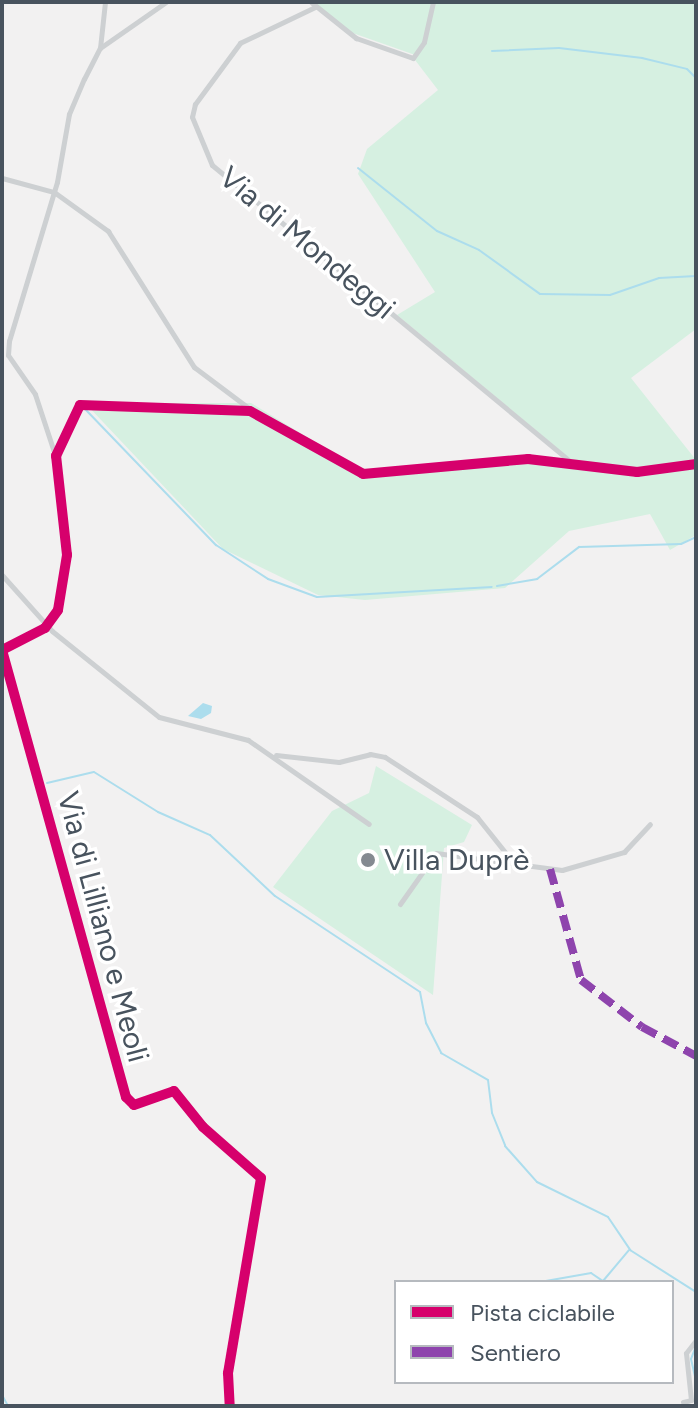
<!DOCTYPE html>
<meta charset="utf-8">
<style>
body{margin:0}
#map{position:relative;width:698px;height:1408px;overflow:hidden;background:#f2f1f1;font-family:Figtree,sans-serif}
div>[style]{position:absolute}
.green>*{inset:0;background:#d6f0e1}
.water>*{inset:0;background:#acdded}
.stream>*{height:2px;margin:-1px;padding:0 1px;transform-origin:1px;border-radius:1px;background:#acdded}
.street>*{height:5px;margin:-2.5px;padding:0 2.5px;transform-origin:2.5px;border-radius:2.5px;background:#cdd0d2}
.secondary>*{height:6px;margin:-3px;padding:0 3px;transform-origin:3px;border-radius:3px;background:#cdd0d3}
.quiet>*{height:8px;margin-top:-4px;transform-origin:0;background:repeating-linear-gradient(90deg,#8e44ad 0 16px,transparent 0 24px)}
.cycleway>*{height:10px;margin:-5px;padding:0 5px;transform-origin:5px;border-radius:5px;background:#d6006c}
.dots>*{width:22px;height:22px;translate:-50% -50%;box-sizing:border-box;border:4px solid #fff;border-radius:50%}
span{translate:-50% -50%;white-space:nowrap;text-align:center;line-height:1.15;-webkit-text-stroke:7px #fff;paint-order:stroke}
.street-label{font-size:30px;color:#48535e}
.poi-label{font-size:30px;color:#48535e}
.left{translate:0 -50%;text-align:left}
.frame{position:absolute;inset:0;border:4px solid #48535e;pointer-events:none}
.legend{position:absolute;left:394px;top:1280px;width:280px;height:104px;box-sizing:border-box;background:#fff;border:2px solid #b6babf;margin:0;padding:10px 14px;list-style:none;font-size:24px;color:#48535e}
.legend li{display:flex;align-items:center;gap:16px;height:40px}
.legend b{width:40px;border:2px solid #b6babf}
</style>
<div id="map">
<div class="green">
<i style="clip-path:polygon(314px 2px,696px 2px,696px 329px,631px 378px,696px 460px,696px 535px,670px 550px,650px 514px,569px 531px,505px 588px,365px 600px,318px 595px,223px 549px,85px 403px,251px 403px,361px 470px,513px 456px,574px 462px,397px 315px,435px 292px,358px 174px,367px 149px,438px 90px,415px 60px,418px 56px,347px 31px)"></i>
<i style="clip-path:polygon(376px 766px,472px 825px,464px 842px,444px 848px,433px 995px,273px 887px,332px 811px,369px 793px)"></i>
</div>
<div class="water">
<i style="clip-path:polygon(203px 703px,212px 706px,211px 713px,201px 719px,188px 716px)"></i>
</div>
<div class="stream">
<i style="left:492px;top:51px;width:67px;rotate:-2.6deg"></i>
<i style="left:559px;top:48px;width:84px;rotate:6.9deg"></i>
<i style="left:642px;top:58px;width:46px;rotate:13.7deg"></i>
<i style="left:687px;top:69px;width:13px;rotate:45deg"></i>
<i style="left:358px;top:168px;width:101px;rotate:38.6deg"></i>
<i style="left:437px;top:231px;width:46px;rotate:24.3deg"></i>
<i style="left:479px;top:250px;width:75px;rotate:35.8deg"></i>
<i style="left:540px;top:294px;width:70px;rotate:0.8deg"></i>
<i style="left:610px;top:295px;width:52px;rotate:-19.1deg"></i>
<i style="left:659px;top:278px;width:37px;rotate:-3deg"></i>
<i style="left:85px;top:409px;width:189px;rotate:46.1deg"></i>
<i style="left:216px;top:545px;width:62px;rotate:33.2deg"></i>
<i style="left:268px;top:579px;width:52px;rotate:20.2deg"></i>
<i style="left:317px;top:597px;width:175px;rotate:-3.3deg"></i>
<i style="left:497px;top:586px;width:41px;rotate:-9.9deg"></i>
<i style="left:537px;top:579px;width:53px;rotate:-37.3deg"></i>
<i style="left:579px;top:547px;width:102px;rotate:-1.7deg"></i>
<i style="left:681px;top:544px;width:17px;rotate:-25deg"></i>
<i style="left:47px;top:783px;width:48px;rotate:-13.2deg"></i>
<i style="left:94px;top:772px;width:75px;rotate:32deg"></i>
<i style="left:158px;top:812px;width:57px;rotate:23.9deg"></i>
<i style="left:210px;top:835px;width:89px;rotate:43.2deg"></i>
<i style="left:275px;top:896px;width:174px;rotate:33.5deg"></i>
<i style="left:420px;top:992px;width:32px;rotate:79deg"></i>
<i style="left:426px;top:1023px;width:34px;rotate:63deg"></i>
<i style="left:441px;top:1053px;width:54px;rotate:29.9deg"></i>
<i style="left:488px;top:1080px;width:33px;rotate:83deg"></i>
<i style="left:492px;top:1113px;width:35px;rotate:68deg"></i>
<i style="left:505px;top:1146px;width:48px;rotate:48.4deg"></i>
<i style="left:537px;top:1182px;width:79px;rotate:26.2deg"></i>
<i style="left:608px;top:1217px;width:40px;rotate:56deg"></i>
<i style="left:630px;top:1250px;width:78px;rotate:32.5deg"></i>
<i style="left:540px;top:1282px;width:52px;rotate:-10deg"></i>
<i style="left:591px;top:1273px;width:14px;rotate:34deg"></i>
<i style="left:603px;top:1281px;width:40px;rotate:-50deg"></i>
<i style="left:696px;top:1346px;width:14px;rotate:111deg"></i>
<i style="left:691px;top:1359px;width:23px;rotate:77deg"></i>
<i style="left:2px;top:1395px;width:13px;rotate:61deg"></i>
</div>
<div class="street">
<i style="left:311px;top:2px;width:58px;rotate:38.7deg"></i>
<i style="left:356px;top:38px;width:60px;rotate:19.3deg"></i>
<i style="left:413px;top:58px;width:19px;rotate:-55deg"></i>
<i style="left:424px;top:42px;width:41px;rotate:-77.3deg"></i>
<i style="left:315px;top:7px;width:83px;rotate:154.4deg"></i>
<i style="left:240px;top:43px;width:76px;rotate:126.4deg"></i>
<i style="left:195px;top:104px;width:13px;rotate:103deg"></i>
<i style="left:192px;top:117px;width:52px;rotate:67.4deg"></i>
<i style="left:212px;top:165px;width:470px;rotate:39.6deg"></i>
<i style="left:100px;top:48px;width:46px;rotate:-83.8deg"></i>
<i style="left:2px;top:178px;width:54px;rotate:15.1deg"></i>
<i style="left:54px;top:192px;width:67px;rotate:35.8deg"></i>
<i style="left:108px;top:231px;width:161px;rotate:57.7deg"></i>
<i style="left:194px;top:367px;width:75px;rotate:36.9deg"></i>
<i style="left:55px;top:455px;width:64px;rotate:-108.2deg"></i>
<i style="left:35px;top:394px;width:47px;rotate:-124.7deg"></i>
<i style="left:8px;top:355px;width:14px;rotate:-86deg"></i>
<i style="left:9px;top:341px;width:166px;rotate:-73.2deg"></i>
<i style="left:57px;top:182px;width:69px;rotate:-80deg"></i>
<i style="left:69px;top:114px;width:38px;rotate:-67deg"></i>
<i style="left:84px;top:79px;width:35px;rotate:-63deg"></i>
<i style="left:100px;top:48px;width:80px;rotate:-34.9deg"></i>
<i style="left:2px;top:575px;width:75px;rotate:48.2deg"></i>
<i style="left:52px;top:631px;width:137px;rotate:38.8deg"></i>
<i style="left:159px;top:717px;width:92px;rotate:14.5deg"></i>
<i style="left:248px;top:740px;width:147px;rotate:34.8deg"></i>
<i style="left:2px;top:650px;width:464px;rotate:74.5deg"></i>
<i style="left:126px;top:1097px;width:11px;rotate:45deg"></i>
<i style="left:134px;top:1105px;width:42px;rotate:-19.3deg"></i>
<i style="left:174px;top:1091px;width:46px;rotate:51.1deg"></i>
<i style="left:203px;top:1127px;width:77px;rotate:41.3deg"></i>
<i style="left:261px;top:1178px;width:198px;rotate:99.6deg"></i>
<i style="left:228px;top:1373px;width:33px;rotate:87deg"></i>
<i style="left:276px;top:755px;width:63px;rotate:6.3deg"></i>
<i style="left:339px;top:762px;width:32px;rotate:-14deg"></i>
<i style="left:370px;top:754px;width:15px;rotate:11deg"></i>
<i style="left:385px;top:757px;width:110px;rotate:33.1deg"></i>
<i style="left:477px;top:817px;width:56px;rotate:51.5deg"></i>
<i style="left:400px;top:904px;width:62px;rotate:-54.8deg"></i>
<i style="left:436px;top:853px;width:127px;rotate:7.7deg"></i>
<i style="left:562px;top:870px;width:65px;rotate:-16.2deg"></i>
<i style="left:624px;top:852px;width:38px;rotate:-47deg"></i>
<i style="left:683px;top:1402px;width:8px;rotate:-14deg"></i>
<i style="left:691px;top:1400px;width:47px;rotate:-96.1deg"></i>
<i style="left:686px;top:1353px;width:16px;rotate:-52deg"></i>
</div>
<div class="secondary">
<i style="left:2px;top:650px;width:48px;rotate:-27.1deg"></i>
<i style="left:45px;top:628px;width:22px;rotate:-54deg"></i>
<i style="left:58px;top:610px;width:56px;rotate:-80.7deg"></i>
<i style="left:67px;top:555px;width:100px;rotate:-96.3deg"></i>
<i style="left:56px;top:456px;width:56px;rotate:-64.8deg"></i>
<i style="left:80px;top:405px;width:170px;rotate:2deg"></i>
<i style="left:250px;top:411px;width:129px;rotate:29.1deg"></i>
<i style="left:363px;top:474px;width:166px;rotate:-5.2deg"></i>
<i style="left:528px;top:459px;width:110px;rotate:6.8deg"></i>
<i style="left:637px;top:472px;width:60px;rotate:-7.7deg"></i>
</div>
<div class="quiet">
<i style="left:550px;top:869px;width:115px;rotate:74.4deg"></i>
<i style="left:581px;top:980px;width:77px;rotate:37.6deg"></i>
<i style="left:642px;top:1027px;width:61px;rotate:28.2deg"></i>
</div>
<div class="cycleway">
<i style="left:2px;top:650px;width:48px;rotate:-27.1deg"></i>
<i style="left:45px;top:628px;width:22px;rotate:-54deg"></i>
<i style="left:58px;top:610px;width:56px;rotate:-80.7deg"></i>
<i style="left:67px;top:555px;width:100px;rotate:-96.3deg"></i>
<i style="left:56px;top:456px;width:56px;rotate:-64.8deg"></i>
<i style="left:80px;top:405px;width:170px;rotate:2deg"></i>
<i style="left:250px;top:411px;width:129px;rotate:29.1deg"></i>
<i style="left:363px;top:474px;width:166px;rotate:-5.2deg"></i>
<i style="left:528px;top:459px;width:110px;rotate:6.8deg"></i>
<i style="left:637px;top:472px;width:60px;rotate:-7.7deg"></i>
<i style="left:2px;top:650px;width:464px;rotate:74.5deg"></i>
<i style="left:126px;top:1097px;width:11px;rotate:45deg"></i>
<i style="left:134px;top:1105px;width:42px;rotate:-19.3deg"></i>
<i style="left:174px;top:1091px;width:46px;rotate:51.1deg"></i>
<i style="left:203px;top:1127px;width:77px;rotate:41.3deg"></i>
<i style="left:261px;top:1178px;width:198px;rotate:99.6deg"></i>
<i style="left:228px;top:1373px;width:33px;rotate:87deg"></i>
</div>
<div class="dots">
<i style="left:368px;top:860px;background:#848a91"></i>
</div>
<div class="street-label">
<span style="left:307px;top:243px;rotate:40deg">Via di Mondeggi</span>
<span style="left:103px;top:927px;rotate:75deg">Via di Lilliano e Meoli</span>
</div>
<div class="poi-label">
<span class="left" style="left:384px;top:860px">Villa Duprè</span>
</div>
<div class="frame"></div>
<ul class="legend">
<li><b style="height:10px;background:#d6006c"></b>Pista ciclabile</li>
<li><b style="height:10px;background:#8e44ad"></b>Sentiero</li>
</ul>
</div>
